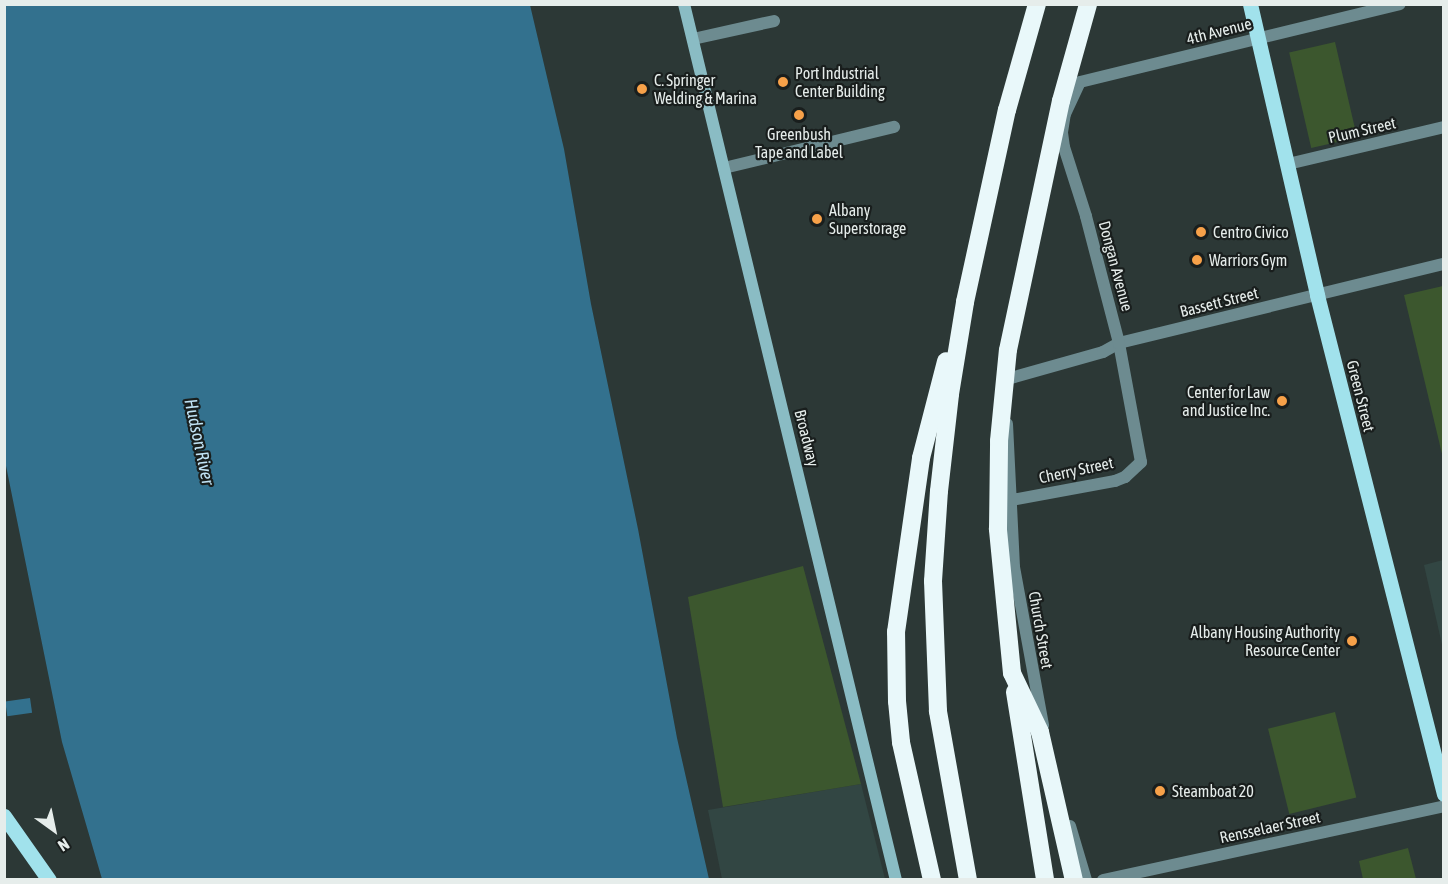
<!DOCTYPE html>
<style>
body{margin:0}
#map{position:relative;width:1448px;height:884px;overflow:hidden;background:#2c3836;font-family:"Asap Condensed",sans-serif}
div>[style]{position:absolute}
.built>*{inset:0;background:#324643}
.green>*{inset:0;background:#3c572e;transform-origin:0 0}
.water>*{inset:0;background:#33718e;transform-origin:0 0}
.street>*{height:12px;margin:-6px;padding:0 6px;transform-origin:6px;border-radius:6px;background:#6d8b90}
.secondary>*{height:12px;margin:-6px;padding:0 6px;transform-origin:6px;border-radius:6px;background:#8abcc4}
.primary>*{height:15px;margin:-7.5px;padding:0 7.5px;transform-origin:7.5px;border-radius:7.5px;background:#a1e2ec}
.highway>*{height:18px;margin:-9px;padding:0 9px;transform-origin:9px;border-radius:9px;background:#e9f8fa}
.highway-bridge>*{height:18px;margin:-9px;padding:0 9px;transform-origin:9px;border-radius:9px;background:#e9f8fa}
.dots>*{width:16px;height:16px;translate:-50% -50%;box-sizing:border-box;border:3px solid #191e1d;border-radius:50%}
span{translate:-50% -50%;white-space:nowrap;text-align:center;line-height:1.15;-webkit-text-stroke:4.5px #191e1d;paint-order:stroke}
.street-label{font-size:16px;color:#e6edeb}
.poi-label{font-size:16px;color:#e6edeb}
.left{translate:0 -50%;text-align:left}
.right{translate:-100% -50%;text-align:right}
.water-label{font-size:18px;color:#c1e3f5;font-style:italic}
.frame{position:absolute;inset:0;border:6px solid #e6edeb;pointer-events:none}
.north{position:absolute;left:24px;top:800px;width:60px;height:60px;-webkit-text-stroke:4px #191e1d;paint-order:stroke;rotate:147deg;font-size:16px;font-weight:700;line-height:24px;text-align:center;color:#e6edeb}
.north::after{content:'';display:block;margin:auto;width:21px;height:27px;background:#e6edeb;clip-path:polygon(50% 0,100% 100%,50% 72%,0 100%)}
</style>
<div id="map">
<div class="built">
<i style="clip-path:polygon(1443px 560px,1444px 560px,1443px 649px,1424px 565px)"></i>
<i style="clip-path:polygon(861px 784px,885px 879px,722px 879px,708px 810px)"></i>
</div>
<div class="green">
<i style="left:1335px;top:42px;width:98px;height:47px;rotate:77deg"></i>
<i style="clip-path:polygon(1443px 286px,1444px 286px,1443px 458px,1404px 295px)"></i>
<i style="clip-path:polygon(803px 566px,861px 784px,723px 807px,688px 597px)"></i>
<i style="left:1335px;top:712px;width:88px;height:69px;rotate:76deg"></i>
<i style="clip-path:polygon(1408px 848px,1416px 879px,1363px 879px,1359px 861px)"></i>
</div>
<div class="water">
<i style="clip-path:polygon(4px 5px,530px 5px,564px 149px,591px 304px,638px 529px,677px 738px,709px 879px,102px 879px,62px 742px,5px 461px)"></i>
<i style="left:30px;top:698px;width:15px;height:25px;rotate:82deg"></i>
</div>
<div class="street">
<i style="left:693px;top:39px;width:83px;rotate:-12.5deg"></i>
<i style="left:1288px;top:164px;width:160px;rotate:-13.3deg"></i>
<i style="left:724px;top:168px;width:175px;rotate:-13.6deg"></i>
<i style="left:1005px;top:386px;width:6px;rotate:-99deg"></i>
<i style="left:1004px;top:380px;width:103px;rotate:-15.8deg"></i>
<i style="left:1103px;top:352px;width:18px;rotate:-29deg"></i>
<i style="left:1119px;top:343px;width:334px;rotate:-13.7deg"></i>
<i style="left:1007px;top:424px;width:143px;rotate:87.2deg"></i>
<i style="left:1014px;top:567px;width:161px;rotate:79.6deg"></i>
<i style="left:1012px;top:500px;width:105px;rotate:-10.5deg"></i>
<i style="left:1115px;top:481px;width:11px;rotate:-22deg"></i>
<i style="left:1125px;top:477px;width:22px;rotate:-43deg"></i>
<i style="left:1141px;top:462px;width:121px;rotate:-100.5deg"></i>
<i style="left:1119px;top:343px;width:131px;rotate:-104.6deg"></i>
<i style="left:1086px;top:216px;width:72px;rotate:-107.7deg"></i>
<i style="left:1064px;top:147px;width:15px;rotate:-98deg"></i>
<i style="left:1062px;top:132px;width:18px;rotate:-81deg"></i>
<i style="left:1065px;top:114px;width:35px;rotate:-65deg"></i>
<i style="left:1080px;top:82px;width:329px;rotate:-13.7deg"></i>
<i style="left:1070px;top:826px;width:56px;rotate:73.5deg"></i>
<i style="left:1103px;top:880px;width:349px;rotate:-12.2deg"></i>
</div>
<div class="secondary">
<i style="left:684px;top:4px;width:901px;rotate:76.4deg"></i>
</div>
<div class="primary">
<i style="left:1250px;top:4px;width:299px;rotate:77deg"></i>
<i style="left:1317px;top:295px;width:515px;rotate:75.72deg"></i>
<i style="left:4px;top:816px;width:78px;rotate:54.9deg"></i>
</div>
<div class="highway">
<i style="left:1012px;top:673px;width:65px;rotate:64.6deg"></i>
<i style="left:1040px;top:732px;width:152px;rotate:77.1deg"></i>
<i style="left:1015px;top:692px;width:190px;rotate:80.9deg"></i>
<i style="left:932px;top:880px;width:141px;rotate:-102.7deg"></i>
<i style="left:901px;top:742px;width:41px;rotate:-95.6deg"></i>
<i style="left:897px;top:701px;width:69px;rotate:-90.8deg"></i>
<i style="left:896px;top:632px;width:176px;rotate:-81.8deg"></i>
<i style="left:921px;top:458px;width:100px;rotate:-75.5deg"></i>
<i style="left:968px;top:880px;width:172px;rotate:-100.1deg"></i>
<i style="left:938px;top:711px;width:130px;rotate:-92.2deg"></i>
<i style="left:933px;top:581px;width:90px;rotate:-86.2deg"></i>
<i style="left:939px;top:491px;width:98px;rotate:-83.5deg"></i>
<i style="left:950px;top:394px;width:93px;rotate:-80.7deg"></i>
<i style="left:965px;top:302px;width:197px;rotate:-77.7deg"></i>
<i style="left:1007px;top:110px;width:110px;rotate:-74.2deg"></i>
</div>
<div class="highway-bridge">
<i style="left:1012px;top:673px;width:145px;rotate:-95.6deg"></i>
<i style="left:998px;top:529px;width:88px;rotate:-89.3deg"></i>
<i style="left:999px;top:441px;width:91px;rotate:-84.4deg"></i>
<i style="left:1008px;top:350px;width:255px;rotate:-78deg"></i>
<i style="left:1061px;top:101px;width:101px;rotate:-74.4deg"></i>
</div>
<div class="dots">
<i style="left:783px;top:82px;background:#f7a149"></i>
<i style="left:642px;top:89px;background:#f7a149"></i>
<i style="left:799px;top:115px;background:#f7a149"></i>
<i style="left:817px;top:219px;background:#f7a149"></i>
<i style="left:1201px;top:232px;background:#f7a149"></i>
<i style="left:1197px;top:260px;background:#f7a149"></i>
<i style="left:1282px;top:401px;background:#f7a149"></i>
<i style="left:1352px;top:641px;background:#f7a149"></i>
<i style="left:1160px;top:791px;background:#f7a149"></i>
</div>
<div class="street-label">
<span style="left:1219px;top:31px;rotate:-14deg">4th Avenue</span>
<span style="left:1362px;top:130px;rotate:-13deg">Plum Street</span>
<span style="left:1116px;top:266px;rotate:75deg">Dongan Avenue</span>
<span style="left:1219px;top:302px;rotate:-14deg">Bassett Street</span>
<span style="left:1361px;top:396px;rotate:76deg">Green Street</span>
<span style="left:807px;top:438px;rotate:76deg">Broadway</span>
<span style="left:1076px;top:470px;rotate:-12deg">Cherry Street</span>
<span style="left:1041px;top:630px;rotate:80deg">Church Street</span>
<span style="left:1270px;top:827px;rotate:-12deg">Rensselaer Street</span>
</div>
<div class="poi-label">
<span class="left" style="left:795px;top:82px">Port Industrial<br>Center Building</span>
<span class="left" style="left:654px;top:89px">C. Springer<br>Welding &amp; Marina</span>
<span style="left:799px;top:143px">Greenbush<br>Tape and Label</span>
<span class="left" style="left:829px;top:219px">Albany<br>Superstorage</span>
<span class="left" style="left:1213px;top:232px">Centro Civico</span>
<span class="left" style="left:1209px;top:260px">Warriors Gym</span>
<span class="right" style="left:1270px;top:401px">Center for Law<br>and Justice Inc.</span>
<span class="right" style="left:1340px;top:641px">Albany Housing Authority<br>Resource Center</span>
<span class="left" style="left:1172px;top:791px">Steamboat 20</span>
</div>
<div class="water-label">
<span style="left:199px;top:442px;rotate:78deg">Hudson River</span>
</div>
<div class="frame"></div>
<div class="north">N</div>
</div>
